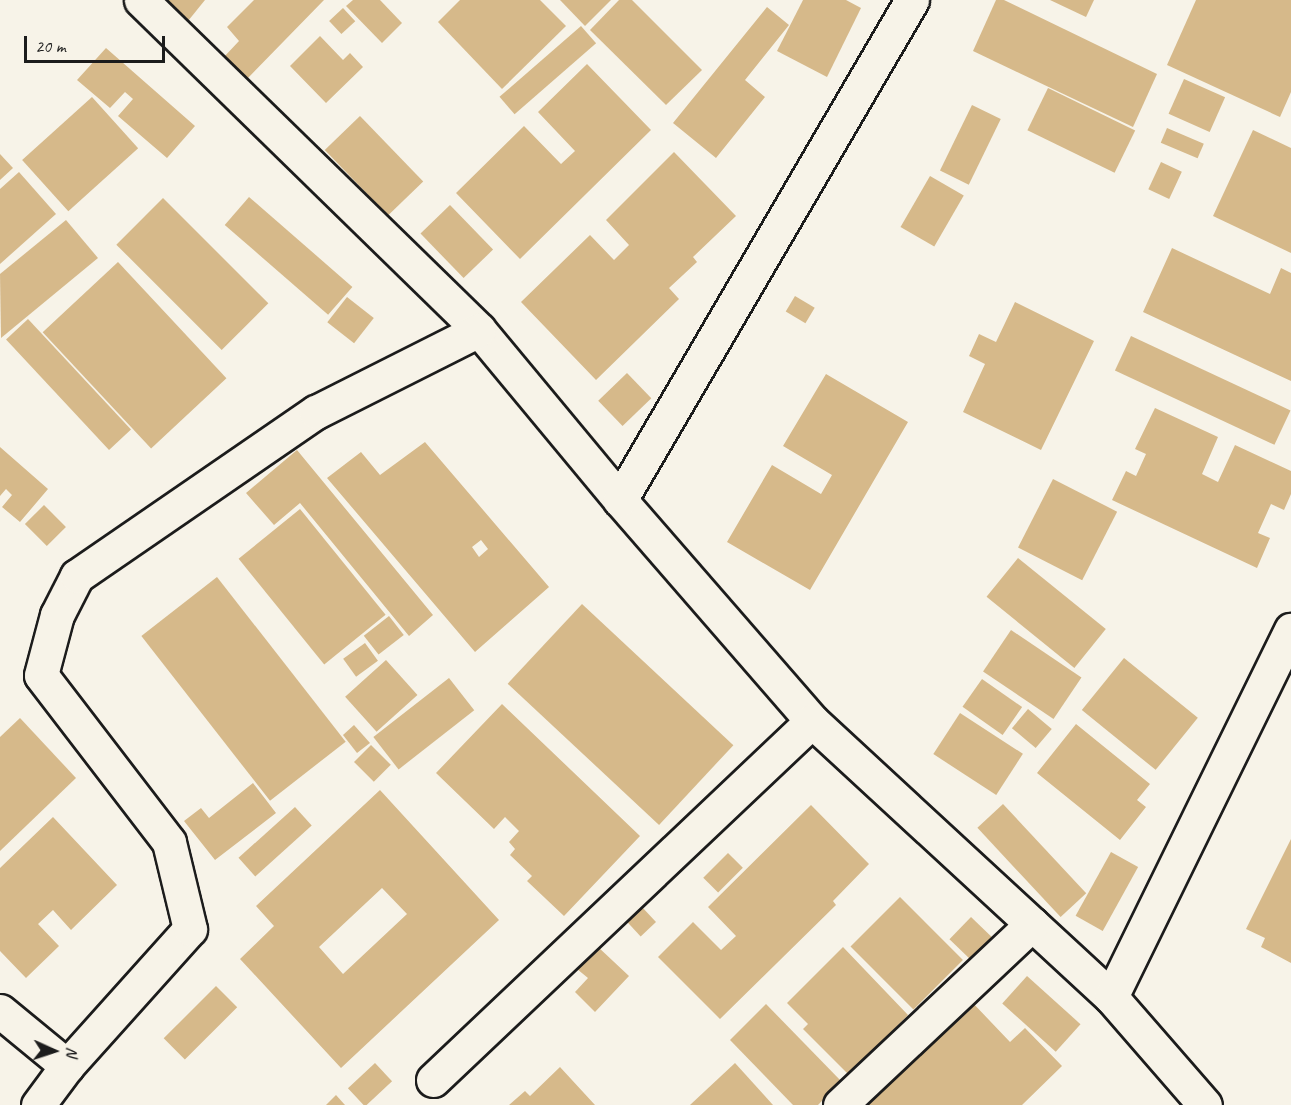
<!DOCTYPE html>
<style>
body{margin:0}
#map{position:relative;width:1291px;height:1105px;overflow:hidden;background:#f7f3e8;font-family:Caveat,sans-serif}
div>[style]{position:absolute}
.building>*{inset:0;background:#d6b98a;transform-origin:0 0}
.roads{filter:drop-shadow(2px 0 #1c1c1c) drop-shadow(-2px 0 #1c1c1c) drop-shadow(0 2px #1c1c1c) drop-shadow(0 -2px #1c1c1c)}
.street>*{height:33px;margin:-16.5px;padding:0 16.5px;transform-origin:16.5px;border-radius:16.5px;background:#f7f3e8}
span{translate:-50% -50%;white-space:nowrap;text-align:center;line-height:1.15;-webkit-text-stroke:4.5px #f7f3e8;paint-order:stroke}
.north{position:absolute;left:24px;top:1021px;width:60px;height:60px;-webkit-text-stroke:4px #f7f3e8;paint-order:stroke;rotate:93deg;font-size:16px;font-weight:700;line-height:24px;text-align:center;color:#1c1c1c}
.north::after{content:'';display:block;margin:auto;width:21px;height:27px;background:#1c1c1c;clip-path:polygon(50% 0,100% 100%,50% 72%,0 100%)}
.scale{position:absolute;left:24px;top:36px;width:141px;height:27px;box-sizing:border-box;border:3px solid #1c1c1c;border-top:0;padding-left:8px;font-size:18px;line-height:21px;white-space:nowrap;color:#1c1c1c;-webkit-text-stroke:4px #f7f3e8;paint-order:stroke}
</style>
<div id="map">
<div class="building">
<i style="clip-path:polygon(164px 0,205px 0,188px 21px)"></i>
<i style="clip-path:polygon(254px 0,324px 0,246px 80px,223px 58px,239px 41px,227px 27px)"></i>
<i style="clip-path:polygon(353px 0,380px 0,402px 23px,382px 43px,346px 6px)"></i>
<i style="clip-path:polygon(460px 0,540px 0,566px 26px,502px 89px,438px 22px)"></i>
<i style="clip-path:polygon(560px 0,611px 0,585px 26px)"></i>
<i style="clip-path:polygon(619px 0,632px 0,702px 70px,666px 105px,590px 30px)"></i>
<i style="clip-path:polygon(803px 0,846px 0,861px 8px,827px 77px,777px 51px)"></i>
<i style="clip-path:polygon(996px 0,1004px 0,1157px 74px,1133px 127px,973px 51px)"></i>
<i style="clip-path:polygon(1050px 0,1094px 0,1086px 17px)"></i>
<i style="clip-path:polygon(1196px 0,1291px 0,1291px 92px,1280px 117px,1167px 65px)"></i>
<i style="clip-path:polygon(767px 7px,789px 25px,745px 80px,765px 97px,716px 158px,673px 123px)"></i>
<i style="left:343px;top:8px;width:18px;height:19px;rotate:47deg"></i>
<i style="left:581px;top:26px;width:23px;height:108px;rotate:49deg"></i>
<i style="clip-path:polygon(320px 36px,343px 60px,350px 53px,363px 67px,326px 103px,290px 66px)"></i>
<i style="clip-path:polygon(106px 48px,195px 126px,167px 158px,118px 116px,133px 99px,125px 92px,110px 108px,77px 80px)"></i>
<i style="clip-path:polygon(587px 64px,651px 130px,520px 259px,456px 193px,524px 126px,561px 164px,575px 151px,538px 112px)"></i>
<i style="left:1184px;top:79px;width:45px;height:38px;rotate:24deg"></i>
<i style="left:1048px;top:88px;width:97px;height:47px;rotate:26deg"></i>
<i style="left:92px;top:97px;width:69px;height:94px;rotate:48deg"></i>
<i style="left:972px;top:105px;width:32px;height:73px;rotate:26deg"></i>
<i style="left:360px;top:116px;width:91px;height:49px;rotate:46deg"></i>
<i style="left:1167px;top:128px;width:40px;height:16px;rotate:23deg"></i>
<i style="clip-path:polygon(1253px 130px,1291px 148px,1291px 253px,1213px 216px)"></i>
<i style="clip-path:polygon(674px 152px,736px 216px,693px 257px,697px 262px,669px 288px,679px 299px,596px 380px,521px 302px,590px 235px,614px 260px,629px 245px,606px 220px)"></i>
<i style="clip-path:polygon(0 154px,13px 168px,0 180px)"></i>
<i style="left:1161px;top:162px;width:23px;height:30px;rotate:25deg"></i>
<i style="clip-path:polygon(19px 172px,56px 214px,0 264px,0 189px)"></i>
<i style="left:930px;top:176px;width:39px;height:59px;rotate:30deg"></i>
<i style="left:249px;top:197px;width:137px;height:37px;rotate:41deg"></i>
<i style="left:163px;top:198px;width:149px;height:66px;rotate:45deg"></i>
<i style="left:450px;top:205px;width:62px;height:41px;rotate:46deg"></i>
<i style="clip-path:polygon(66px 220px,98px 258px,1px 338px,0 274px)"></i>
<i style="clip-path:polygon(1172px 248px,1270px 294px,1281px 268px,1291px 273px,1291px 381px,1143px 312px)"></i>
<i style="left:118px;top:262px;width:159px;height:103px;rotate:47deg"></i>
<i style="left:795px;top:296px;width:23px;height:18px;rotate:31deg"></i>
<i style="left:347px;top:297px;width:34px;height:32px;rotate:38deg"></i>
<i style="clip-path:polygon(1015px 302px,1094px 341px,1041px 450px,963px 412px,985px 364px,969px 356px,979px 334px,996px 342px)"></i>
<i style="left:28px;top:319px;width:151px;height:30px;rotate:47deg"></i>
<i style="left:1131px;top:336px;width:176px;height:38px;rotate:25deg"></i>
<i style="left:627px;top:373px;width:35px;height:40px;rotate:46deg"></i>
<i style="clip-path:polygon(826px 374px,908px 422px,810px 590px,727px 542px,772px 465px,821px 494px,832px 475px,783px 446px)"></i>
<i style="clip-path:polygon(1155px 408px,1218px 437px,1202px 474px,1218px 482px,1235px 445px,1291px 471px,1291px 494px,1284px 510px,1271px 504px,1258px 533px,1270px 538px,1257px 568px,1112px 500px,1126px 471px,1136px 476px,1146px 454px,1135px 449px)"></i>
<i style="clip-path:polygon(evenodd,425px 442px,549px 587px,475px 652px,327px 478px,361px 452px,380px 475px,425px 442px,481px 540px,488px 549px,479px 557px,472px 547px,481px 540px)"></i>
<i style="clip-path:polygon(0 447px,48px 489px,20px 522px,2px 507px,12px 495px,6px 489px,0 496px)"></i>
<i style="clip-path:polygon(297px 450px,433px 615px,409px 636px,300px 503px,274px 525px,246px 493px)"></i>
<i style="left:1053px;top:479px;width:72px;height:77px;rotate:27deg"></i>
<i style="left:44px;top:505px;width:31px;height:27px;rotate:45deg"></i>
<i style="left:300px;top:509px;width:136px;height:79px;rotate:51deg"></i>
<i style="left:1018px;top:558px;width:113px;height:50px;rotate:39deg"></i>
<i style="left:217px;top:577px;width:209px;height:96px;rotate:52deg"></i>
<i style="left:582px;top:604px;width:207px;height:109px;rotate:43deg"></i>
<i style="left:389px;top:616px;width:24px;height:32px;rotate:52deg"></i>
<i style="left:1011px;top:630px;width:85px;height:50px;rotate:34deg"></i>
<i style="left:365px;top:643px;width:22px;height:27px;rotate:54deg"></i>
<i style="left:1124px;top:658px;width:95px;height:67px;rotate:39deg"></i>
<i style="left:386px;top:660px;width:47px;height:55px;rotate:48deg"></i>
<i style="left:449px;top:678px;width:41px;height:96px;rotate:52deg"></i>
<i style="left:982px;top:679px;width:49px;height:34px;rotate:35deg"></i>
<i style="clip-path:polygon(502px 704px,640px 836px,564px 916px,527px 881px,532px 876px,510px 855px,515px 849px,509px 842px,519px 831px,505px 817px,494px 829px,436px 773px)"></i>
<i style="left:1028px;top:709px;width:31px;height:25px;rotate:40deg"></i>
<i style="left:960px;top:713px;width:75px;height:49px;rotate:33deg"></i>
<i style="clip-path:polygon(20px 718px,76px 778px,0 851px,0 737px)"></i>
<i style="clip-path:polygon(1076px 724px,1150px 784px,1137px 800px,1146px 807px,1120px 840px,1037px 773px)"></i>
<i style="clip-path:polygon(354px 725px,370px 743px,357px 753px,343px 735px)"></i>
<i style="left:371px;top:745px;width:28px;height:24px;rotate:45deg"></i>
<i style="clip-path:polygon(253px 783px,276px 813px,215px 860px,184px 821px,201px 808px,209px 818px)"></i>
<i style="clip-path:polygon(evenodd,380px 790px,499px 920px,341px 1068px,240px 959px,274px 926px,256px 906px,380px 790px,382px 888px,407px 914px,343px 974px,319px 947px,382px 888px)"></i>
<i style="left:1003px;top:804px;width:122px;height:35px;rotate:47deg"></i>
<i style="clip-path:polygon(811px 805px,869px 864px,833px 901px,836px 905px,720px 1019px,658px 957px,693px 922px,721px 950px,736px 936px,708px 907px)"></i>
<i style="left:295px;top:807px;width:25px;height:76px;rotate:48deg"></i>
<i style="clip-path:polygon(53px 817px,117px 885px,71px 930px,53px 910px,38px 924px,59px 946px,26px 978px,0 951px,0 868px)"></i>
<i style="clip-path:polygon(1291px 839px,1291px 963px,1261px 947px,1265px 938px,1246px 929px)"></i>
<i style="left:1111px;top:852px;width:31px;height:73px;rotate:29deg"></i>
<i style="left:728px;top:853px;width:21px;height:35px;rotate:45deg"></i>
<i style="left:900px;top:897px;width:89px;height:70px;rotate:45deg"></i>
<i style="left:641px;top:906px;width:22px;height:21px;rotate:47deg"></i>
<i style="left:971px;top:917px;width:35px;height:31px;rotate:44deg"></i>
<i style="clip-path:polygon(597px 946px,629px 976px,595px 1012px,575px 992px,588px 978px,577px 969px)"></i>
<i style="clip-path:polygon(843px 947px,908px 1015px,849px 1075px,803px 1029px,808px 1024px,787px 1003px)"></i>
<i style="left:1027px;top:976px;width:72px;height:37px;rotate:42deg"></i>
<i style="left:216px;top:986px;width:30px;height:74px;rotate:45deg"></i>
<i style="clip-path:polygon(970px 1000px,1010px 1042px,1025px 1028px,1062px 1066px,1022px 1105px,861px 1105px)"></i>
<i style="clip-path:polygon(766px 1004px,841px 1081px,818px 1105px,793px 1105px,730px 1040px)"></i>
<i style="left:375px;top:1063px;width:25px;height:37px;rotate:47deg"></i>
<i style="clip-path:polygon(735px 1063px,773px 1105px,690px 1105px)"></i>
<i style="clip-path:polygon(560px 1067px,595px 1105px,509px 1105px,525px 1091px,530px 1096px)"></i>
<i style="clip-path:polygon(336px 1095px,345px 1105px,326px 1105px)"></i>
</div>
<div class="roads">
<div class="street">
<i style="left:141px;top:0;width:472px;rotate:44.3deg"></i>
<i style="left:479px;top:330px;width:221px;rotate:50.3deg"></i>
<i style="left:620px;top:500px;width:293px;rotate:49deg"></i>
<i style="left:812px;top:721px;width:407px;rotate:42.7deg"></i>
<i style="left:1111px;top:997px;width:143px;rotate:49deg"></i>
<i style="left:620px;top:500px;width:579px;rotate:-59.72deg"></i>
<i style="left:1111px;top:997px;width:409px;rotate:-63.9deg"></i>
<i style="left:0;top:1011px;width:87px;rotate:39.4deg"></i>
<i style="left:433px;top:1080px;width:522px;rotate:-43.45deg"></i>
<i style="left:38px;top:1105px;width:49px;rotate:-53.4deg"></i>
<i style="left:67px;top:1066px;width:184px;rotate:-48.1deg"></i>
<i style="left:190px;top:929px;width:89px;rotate:-103.6deg"></i>
<i style="left:169px;top:842px;width:210px;rotate:-127.5deg"></i>
<i style="left:41px;top:675px;width:62px;rotate:-75.1deg"></i>
<i style="left:57px;top:615px;width:44px;rotate:-62.9deg"></i>
<i style="left:77px;top:576px;width:290px;rotate:-34.5deg"></i>
<i style="left:316px;top:412px;width:182px;rotate:-26.7deg"></i>
<i style="left:840px;top:1105px;width:264px;rotate:-43.3deg"></i>
</div>
</div>
<div class="north">N</div>
<div class="scale">20 m</div>
</div>
